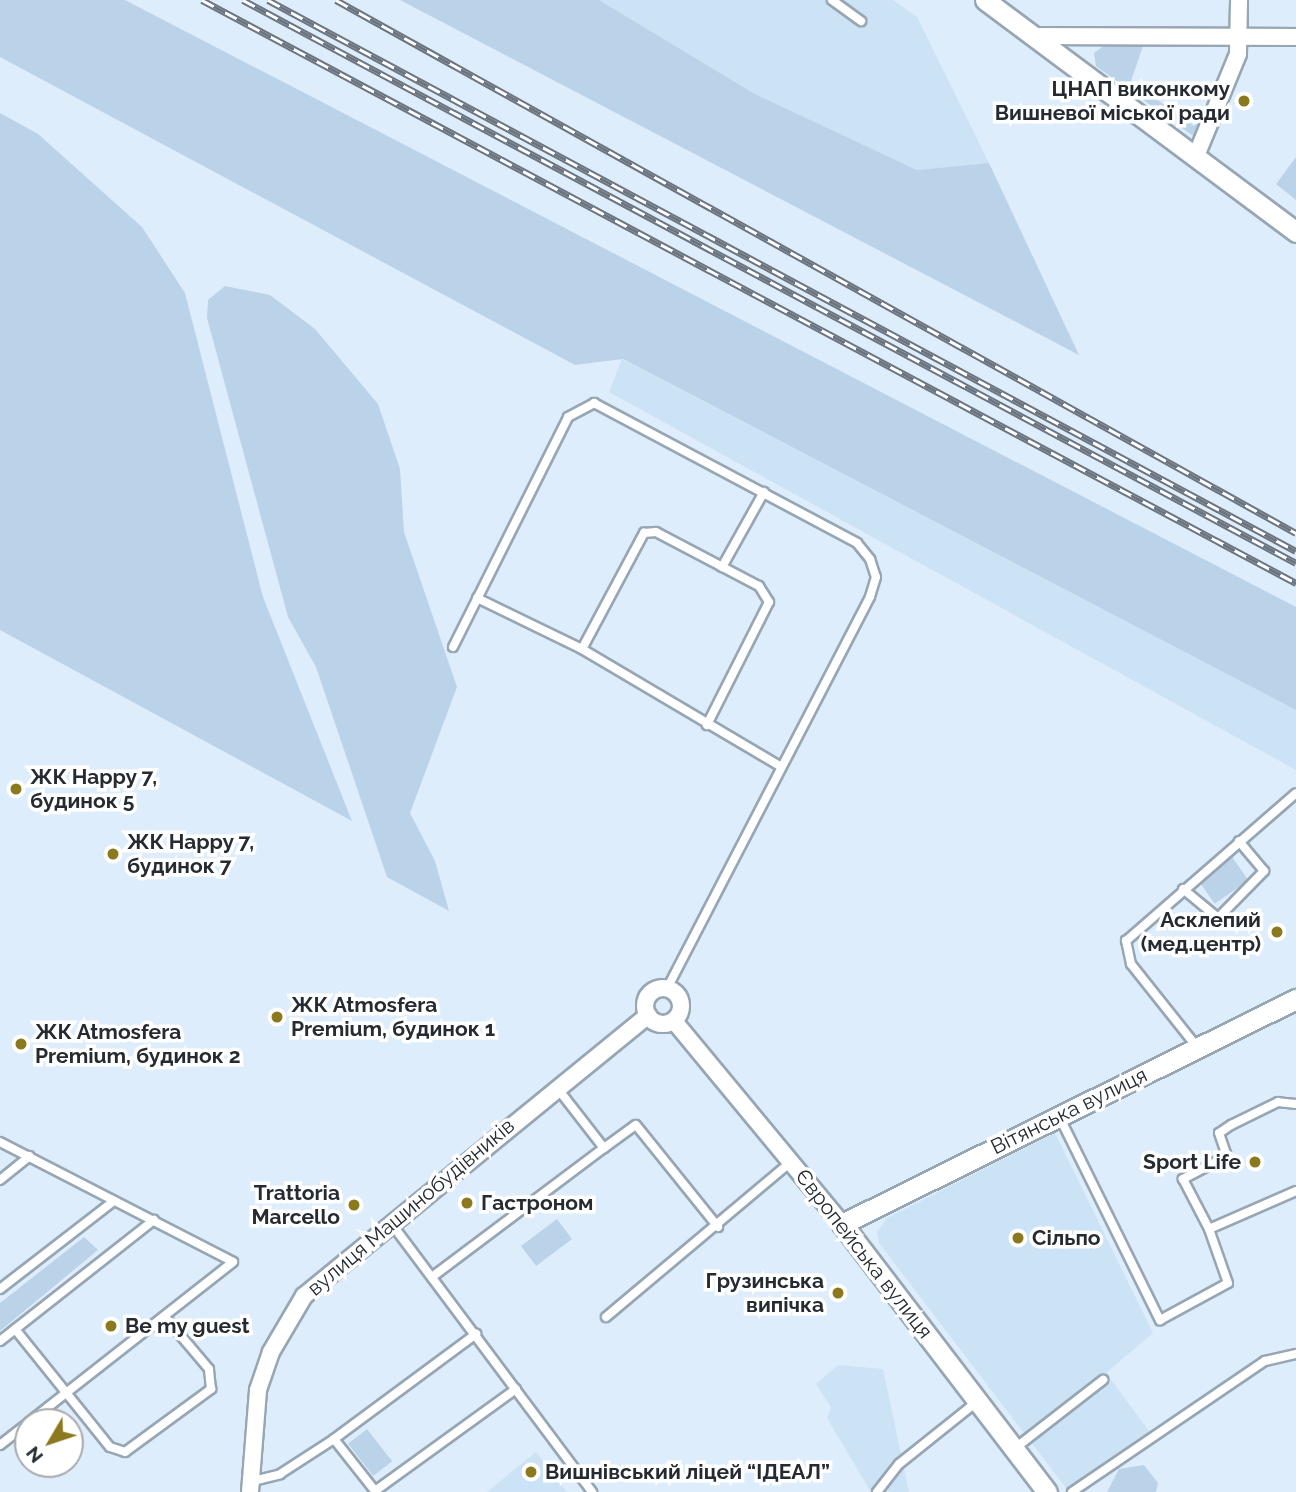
<!DOCTYPE html>
<meta charset="utf-8">
<style>
body{margin:0}
#map{position:relative;width:1296px;height:1492px;overflow:hidden;background:#deedfc;font-family:Raleway,sans-serif}
div>[style]{position:absolute}
.built>*{inset:0;background:#cce2f5}
.green>*{inset:0;background:#bbd3e9;transform-origin:0 0}
.roads{filter:drop-shadow(2px 0 #97a6b3) drop-shadow(-2px 0 #97a6b3) drop-shadow(0 2px #97a6b3) drop-shadow(0 -2px #97a6b3)}
.service>*{height:8px;margin:-4px;padding:0 4px;transform-origin:4px;border-radius:4px;background:#fff}
.minor>*{height:16px;margin:-8px;padding:0 8px;transform-origin:8px;border-radius:8px;background:#fff}
.minor>.ring{margin:-8px;padding:0;box-sizing:content-box;background:none;border:16px solid #fff;border-radius:50%}
.tertiary>*{height:19px;margin:-9.5px;padding:0 9.5px;transform-origin:9.5px;border-radius:9.5px;background:#fff}
.rail>*{height:7px;margin-top:-3.5px;transform-origin:0;background:repeating-linear-gradient(90deg,#fff 0 13px,#6c757f 0 26px);box-sizing:border-box;border-block:2px solid #6c757f}
.dots>*{width:19px;height:19px;translate:-50% -50%;box-sizing:border-box;border:4px solid #fff;border-radius:50%}
span{translate:-50% -50%;white-space:nowrap;text-align:center;line-height:1.15;-webkit-text-stroke:7px #fff;paint-order:stroke}
.poi-label{font-size:21px;color:#252b31;font-weight:700}
.right{translate:-100% -50%;text-align:right}
.left{translate:0 -50%;text-align:left}
.street-label{font-size:21px;color:#252b31}
.north{position:absolute;left:14px;top:1408px;width:70px;height:70px;box-sizing:border-box;background:#fff;border:2px solid #a8aaad;border-radius:50%;rotate:231deg;font-size:19px;font-weight:700;line-height:28px;text-align:center;color:#252b31}
.north::after{content:'';display:block;margin:auto;width:24px;height:32px;background:#8c781d;clip-path:polygon(50% 0,100% 100%,50% 72%,0 100%)}
</style>
<div id="map">
<div class="built">
<i style="clip-path:polygon(599px 0,893px 0,917px 17px,989px 163px,917px 170px,755px 94px)"></i>
<i style="clip-path:polygon(622px 359px,1296px 710px,1296px 770px,609px 392px)"></i>
<i style="clip-path:polygon(1055px 1133px,1153px 1333px,1106px 1373px,1155px 1439px,1069px 1492px,879px 1243px,877px 1232px,887px 1218px)"></i>
<i style="clip-path:polygon(838px 1365px,883px 1369px,909px 1492px,871px 1492px,827px 1418px,831px 1407px,816px 1384px)"></i>
<i style="clip-path:polygon(536px 1452px,567px 1492px,487px 1492px)"></i>
</div>
<div class="green">
<i style="clip-path:polygon(0 0,125px 0,1296px 607px,1296px 710px,623px 359px,575px 365px,0 57px)"></i>
<i style="clip-path:polygon(400px 0,599px 0,755px 94px,917px 170px,989px 163px,1079px 355px)"></i>
<i style="clip-path:polygon(1105px 45px,1143px 46px,1131px 81px,1194px 126px,1203px 118px,1196px 138px,1096px 66px,1094px 53px)"></i>
<i style="clip-path:polygon(0 113px,38px 134px,142px 227px,185px 293px,263px 597px,352px 821px,0 630px)"></i>
<i style="clip-path:polygon(1296px 157px,1296px 200px,1276px 184px)"></i>
<i style="clip-path:polygon(225px 286px,270px 295px,315px 329px,378px 404px,400px 469px,404px 532px,457px 687px,410px 813px,435px 861px,449px 911px,387px 877px,316px 667px,288px 617px,207px 318px,208px 300px)"></i>
<i style="left:1230px;top:854px;width:32px;height:41px;rotate:55deg"></i>
<i style="left:557px;top:1219px;width:25px;height:45px;rotate:53deg"></i>
<i style="clip-path:polygon(84px 1237px,98px 1250px,0 1331px,0 1303px)"></i>
<i style="left:367px;top:1429px;width:41px;height:24px;rotate:52deg"></i>
<i style="clip-path:polygon(1144px 1465px,1158px 1483px,1156px 1492px,1107px 1492px,1119px 1469px)"></i>
</div>
<div class="roads">
<div class="service">
<i style="left:832px;top:0;width:36px;rotate:36deg"></i>
<i style="left:722px;top:567px;width:86px;rotate:-60.8deg"></i>
<i style="left:477px;top:598px;width:117px;rotate:25.9deg"></i>
<i style="left:582px;top:649px;width:230px;rotate:30.6deg"></i>
<i style="left:453px;top:647px;width:257px;rotate:-63.4deg"></i>
<i style="left:568px;top:417px;width:30px;rotate:-28deg"></i>
<i style="left:594px;top:403px;width:298px;rotate:28deg"></i>
<i style="left:857px;top:543px;width:21px;rotate:51deg"></i>
<i style="left:870px;top:559px;width:19px;rotate:72deg"></i>
<i style="left:876px;top:577px;width:21px;rotate:107deg"></i>
<i style="left:870px;top:597px;width:441px;rotate:117.4deg"></i>
<i style="left:582px;top:649px;width:132px;rotate:-61.9deg"></i>
<i style="left:644px;top:533px;width:12px;rotate:-5deg"></i>
<i style="left:656px;top:532px;width:116px;rotate:27.7deg"></i>
<i style="left:759px;top:586px;width:19px;rotate:58deg"></i>
<i style="left:769px;top:602px;width:138px;rotate:116.8deg"></i>
<i style="left:1183px;top:889px;width:45px;rotate:39.6deg"></i>
<i style="left:1218px;top:918px;width:66px;rotate:-45.6deg"></i>
<i style="left:1264px;top:871px;width:39px;rotate:-130deg"></i>
<i style="left:1197px;top:1047px;width:106px;rotate:-128.5deg"></i>
<i style="left:1131px;top:964px;width:24px;rotate:-102deg"></i>
<i style="left:1126px;top:941px;width:225px;rotate:-41deg"></i>
<i style="left:558px;top:1089px;width:75px;rotate:52.1deg"></i>
<i style="left:604px;top:1148px;width:39px;rotate:-36deg"></i>
<i style="left:636px;top:1125px;width:131px;rotate:51.2deg"></i>
<i style="left:1296px;top:1104px;width:18px;rotate:-174deg"></i>
<i style="left:1278px;top:1102px;width:52px;rotate:153.9deg"></i>
<i style="left:1231px;top:1125px;width:14px;rotate:146deg"></i>
<i style="left:1219px;top:1133px;width:24px;rotate:71deg"></i>
<i style="left:1227px;top:1156px;width:50px;rotate:152.4deg"></i>
<i style="left:1183px;top:1179px;width:56px;rotate:62.5deg"></i>
<i style="left:1209px;top:1229px;width:95px;rotate:-23.6deg"></i>
<i style="left:1059px;top:1116px;width:228px;rotate:63.7deg"></i>
<i style="left:1160px;top:1320px;width:77px;rotate:-28.6deg"></i>
<i style="left:1228px;top:1283px;width:57px;rotate:-109.4deg"></i>
<i style="left:0;top:1142px;width:262px;rotate:27.2deg"></i>
<i style="left:233px;top:1262px;width:259px;rotate:141.9deg"></i>
<i style="left:0;top:1180px;width:38px;rotate:-39deg"></i>
<i style="left:391px;top:1223px;width:336px;rotate:53.2deg"></i>
<i style="left:432px;top:1277px;width:215px;rotate:-36.9deg"></i>
<i style="left:0;top:1289px;width:144px;rotate:-37.7deg"></i>
<i style="left:606px;top:1317px;width:241px;rotate:-40deg"></i>
<i style="left:15px;top:1329px;width:151px;rotate:51.2deg"></i>
<i style="left:110px;top:1447px;width:16px;rotate:18deg"></i>
<i style="left:125px;top:1452px;width:107px;rotate:-36.2deg"></i>
<i style="left:211px;top:1389px;width:20px;rotate:-96deg"></i>
<i style="left:209px;top:1369px;width:68px;rotate:-130.2deg"></i>
<i style="left:0;top:1341px;width:196px;rotate:-38.2deg"></i>
<i style="left:334px;top:1439px;width:177px;rotate:-36.5deg"></i>
<i style="left:0;top:1445px;width:36px;rotate:-38deg"></i>
<i style="left:1014px;top:1449px;width:113px;rotate:-37.8deg"></i>
<i style="left:249px;top:1482px;width:32px;rotate:-14deg"></i>
<i style="left:280px;top:1474px;width:64px;rotate:-32.9deg"></i>
<i style="left:334px;top:1439px;width:66px;rotate:51.7deg"></i>
<i style="left:375px;top:1491px;width:174px;rotate:-35.9deg"></i>
<i style="left:877px;top:1492px;width:36px;rotate:-52deg"></i>
<i style="left:899px;top:1464px;width:101px;rotate:-38.6deg"></i>
<i style="left:1072px;top:1492px;width:233px;rotate:-34.2deg"></i>
<i style="left:1265px;top:1361px;width:32px;rotate:-13deg"></i>
</div>
<div class="minor">
<i style="left:1037px;top:36px;width:259px;rotate:0.2deg"></i>
<i style="left:1196px;top:156px;width:110px;rotate:-67.6deg"></i>
<i style="left:1238px;top:54px;width:54px;rotate:-88.9deg"></i>
<i class="ring" style="left:645px;top:988px;width:20px;height:20px"></i>
<i style="left:674px;top:1021px;width:264px;rotate:50.4deg"></i>
<i style="left:250px;top:1492px;width:102px;rotate:-85.5deg"></i>
<i style="left:258px;top:1390px;width:40px;rotate:-71.1deg"></i>
<i style="left:271px;top:1352px;width:65px;rotate:-59.5deg"></i>
<i style="left:304px;top:1296px;width:444px;rotate:-39.2deg"></i>
</div>
<div class="tertiary">
<i style="left:985px;top:0;width:388px;rotate:36.7deg"></i>
<i style="left:1047px;top:1492px;width:337px;rotate:-127.4deg"></i>
<i style="left:842px;top:1224px;width:507px;rotate:-26.36deg"></i>
</div>
</div>
<div class="rail">
<i style="left:202px;top:0;width:1240px;rotate:28.05deg"></i>
<i style="left:243px;top:0;width:1194px;rotate:28.13deg"></i>
<i style="left:268px;top:0;width:1166px;rotate:28.19deg"></i>
<i style="left:336px;top:0;width:1098px;rotate:29.04deg"></i>
</div>
<div class="dots">
<i style="left:1244px;top:101px;background:#8c781d"></i>
<i style="left:16px;top:789px;background:#8c781d"></i>
<i style="left:113px;top:854px;background:#8c781d"></i>
<i style="left:1277px;top:932px;background:#8c781d"></i>
<i style="left:277px;top:1017px;background:#8c781d"></i>
<i style="left:21px;top:1044px;background:#8c781d"></i>
<i style="left:1255px;top:1162px;background:#8c781d"></i>
<i style="left:467px;top:1203px;background:#8c781d"></i>
<i style="left:354px;top:1205px;background:#8c781d"></i>
<i style="left:1018px;top:1238px;background:#8c781d"></i>
<i style="left:838px;top:1293px;background:#8c781d"></i>
<i style="left:111px;top:1326px;background:#8c781d"></i>
<i style="left:531px;top:1472px;background:#8c781d"></i>
</div>
<div class="poi-label">
<span class="right" style="left:1230px;top:101px">ЦНАП виконкому<br>Вишневої міської ради</span>
<span class="left" style="left:30px;top:789px">ЖК Happy 7,<br>будинок 5</span>
<span class="left" style="left:127px;top:854px">ЖК Happy 7,<br>будинок 7</span>
<span class="right" style="left:1261px;top:932px">Асклепий<br>(мед.центр)</span>
<span class="left" style="left:291px;top:1017px">ЖК Atmosfera<br>Premium, будинок 1</span>
<span class="left" style="left:35px;top:1044px">ЖК Atmosfera<br>Premium, будинок 2</span>
<span class="right" style="left:1241px;top:1162px">Sport Life</span>
<span class="right" style="left:340px;top:1205px">Trattoria<br>Marcello</span>
<span class="left" style="left:481px;top:1203px">Гастроном</span>
<span class="left" style="left:1032px;top:1238px">Сільпо</span>
<span class="right" style="left:824px;top:1293px">Грузинська<br>випічка</span>
<span class="left" style="left:125px;top:1326px">Be my guest</span>
<span class="left" style="left:545px;top:1472px">Вишнівський ліцей “ІДЕАЛ”</span>
</div>
<div class="street-label">
<span style="left:1069px;top:1111px;rotate:-26deg">Вітянська вулиця</span>
<span style="left:411px;top:1207px;rotate:-40deg">вулиця Машинобудівників</span>
<span style="left:864px;top:1254px;rotate:52deg">Європейська вулиця</span>
</div>
<div class="north">N</div>
</div>
